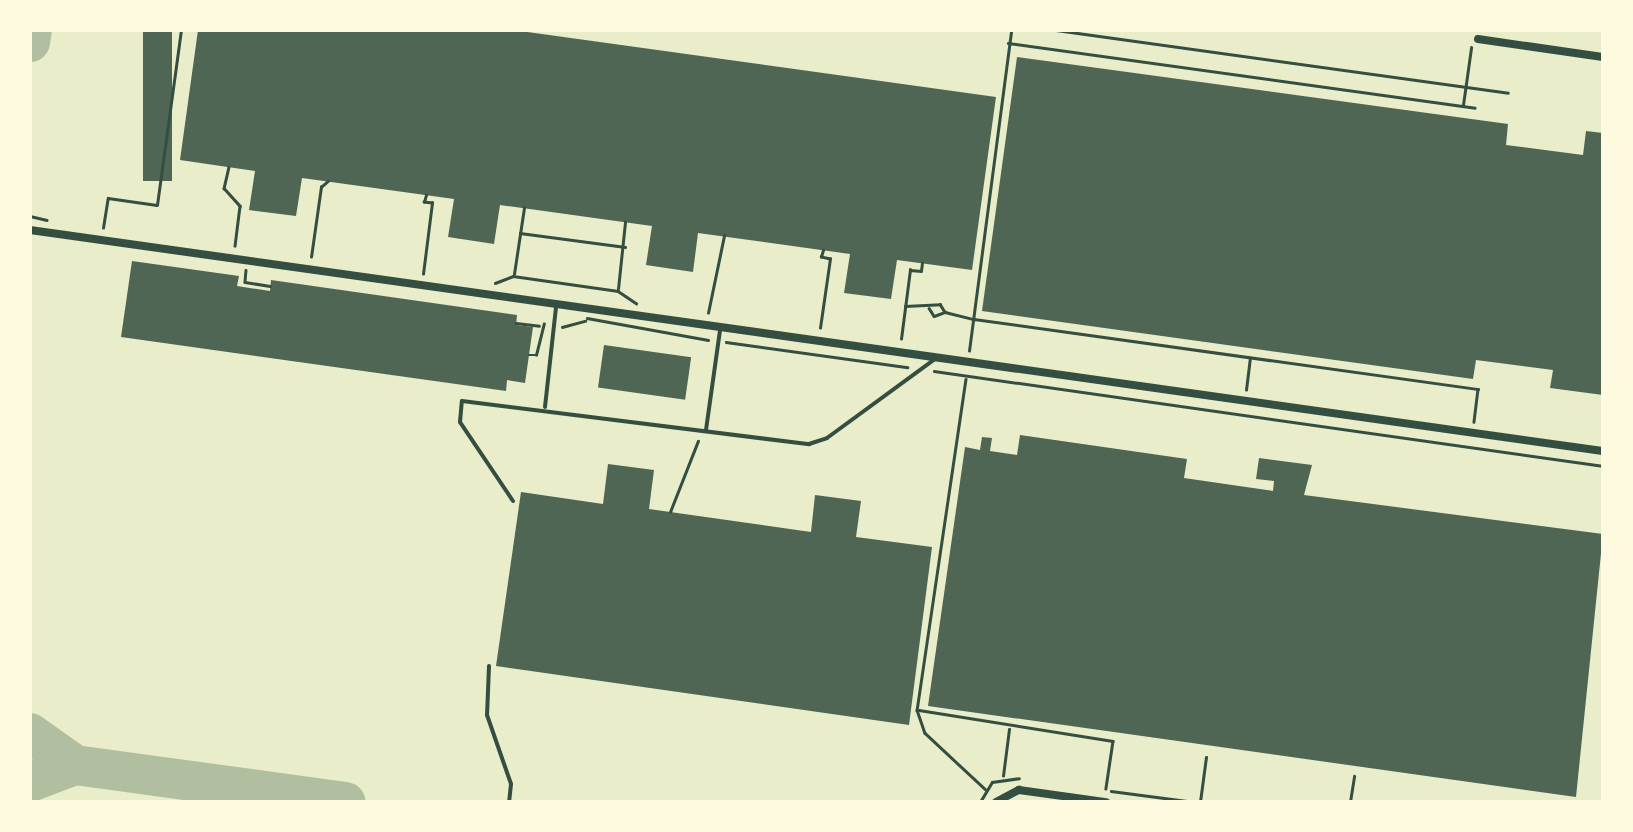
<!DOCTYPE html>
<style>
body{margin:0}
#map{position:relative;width:1633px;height:832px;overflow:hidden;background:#e9edc9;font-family:"PT Sans Narrow",sans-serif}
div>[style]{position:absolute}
.taxiway>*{height:40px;margin:-20px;padding:0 20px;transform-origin:20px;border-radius:20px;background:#b2bea0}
.building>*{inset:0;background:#4f6655;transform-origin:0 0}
.path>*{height:2.5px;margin:-1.25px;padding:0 1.25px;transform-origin:1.25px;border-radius:1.25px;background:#344e41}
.service>*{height:4px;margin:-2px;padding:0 2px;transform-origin:2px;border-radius:2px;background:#344e41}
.minor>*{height:8px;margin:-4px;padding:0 4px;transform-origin:4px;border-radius:4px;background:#344e41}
span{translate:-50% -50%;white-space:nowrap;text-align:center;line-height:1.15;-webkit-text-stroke:8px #fefae0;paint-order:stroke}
.frame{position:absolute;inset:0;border:32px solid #fefae0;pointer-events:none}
</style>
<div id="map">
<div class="taxiway">
<i style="left:30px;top:42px;width:12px;rotate:-81deg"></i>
<i style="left:30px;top:733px;width:55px;rotate:35.4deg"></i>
<i style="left:30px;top:782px;width:48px;rotate:-20.7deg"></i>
<i style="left:75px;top:765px;width:273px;rotate:7.8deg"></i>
</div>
<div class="building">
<i style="left:143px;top:30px;width:29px;height:151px"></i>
<i style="clip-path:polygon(198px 30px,513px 30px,996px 97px,972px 270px,897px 260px,891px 299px,844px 293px,850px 254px,698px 233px,693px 272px,646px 265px,652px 226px,500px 205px,494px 244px,448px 237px,454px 199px,302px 178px,296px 216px,249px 210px,255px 171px,180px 160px)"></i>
<i style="clip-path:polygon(1017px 57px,1508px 124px,1506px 145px,1583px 155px,1586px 131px,1603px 133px,1603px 395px,1550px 388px,1553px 370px,1476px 360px,1473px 379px,982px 311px)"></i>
<i style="clip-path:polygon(132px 261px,239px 276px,237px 286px,270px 291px,271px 280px,517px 315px,516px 325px,533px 327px,525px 383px,507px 380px,506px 391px,121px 337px)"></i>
<i style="left:604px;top:345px;width:88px;height:43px;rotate:8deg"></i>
<i style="clip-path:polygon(1020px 435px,1187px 459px,1184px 478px,1273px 491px,1274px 481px,1256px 479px,1259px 458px,1312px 465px,1304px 495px,1603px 534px,1576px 797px,928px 706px,965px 447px,980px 450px,982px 437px,992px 438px,990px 451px,1017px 455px)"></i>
<i style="clip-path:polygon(608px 464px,654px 470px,649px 509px,811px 532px,815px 495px,861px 501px,856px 537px,932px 547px,909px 725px,496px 666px,521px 492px,603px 504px)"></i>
</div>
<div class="path">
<i style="left:1056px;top:30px;width:456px;rotate:7.9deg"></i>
<i style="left:1008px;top:43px;width:471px;rotate:7.9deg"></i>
<i style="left:1463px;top:105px;width:58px;rotate:-82deg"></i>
<i style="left:229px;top:167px;width:22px;rotate:103deg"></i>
<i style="left:224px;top:188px;width:24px;rotate:48deg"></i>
<i style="left:240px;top:206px;width:40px;rotate:97.1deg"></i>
<i style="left:30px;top:216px;width:17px;rotate:13deg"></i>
<i style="left:103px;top:228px;width:30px;rotate:-81deg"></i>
<i style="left:108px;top:198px;width:49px;rotate:8.1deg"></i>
<i style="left:157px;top:205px;width:177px;rotate:-82.2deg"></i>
<i style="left:520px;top:233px;width:106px;rotate:7.6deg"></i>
<i style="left:311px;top:257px;width:71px;rotate:-81.9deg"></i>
<i style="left:321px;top:187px;width:9px;rotate:-41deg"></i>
<i style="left:246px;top:270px;width:12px;rotate:95deg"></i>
<i style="left:245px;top:282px;width:25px;rotate:9deg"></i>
<i style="left:423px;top:274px;width:72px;rotate:-82.8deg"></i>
<i style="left:432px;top:203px;width:8px;rotate:-173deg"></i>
<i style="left:424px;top:202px;width:7px;rotate:-74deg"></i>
<i style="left:514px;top:274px;width:67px;rotate:-81.4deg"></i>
<i style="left:495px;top:283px;width:19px;rotate:-21deg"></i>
<i style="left:513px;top:276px;width:106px;rotate:8.1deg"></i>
<i style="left:618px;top:291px;width:22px;rotate:34deg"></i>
<i style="left:618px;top:289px;width:67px;rotate:-84deg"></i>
<i style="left:905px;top:306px;width:35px;rotate:-3deg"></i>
<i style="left:940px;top:304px;width:9px;rotate:58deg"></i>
<i style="left:945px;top:312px;width:30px;rotate:14deg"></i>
<i style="left:974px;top:319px;width:509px;rotate:7.91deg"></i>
<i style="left:1478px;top:389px;width:33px;rotate:97deg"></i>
<i style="left:929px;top:308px;width:9px;rotate:58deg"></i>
<i style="left:934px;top:316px;width:12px;rotate:-20deg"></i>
<i style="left:708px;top:313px;width:79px;rotate:-78.3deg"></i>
<i style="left:587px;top:318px;width:123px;rotate:10.3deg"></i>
<i style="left:516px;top:323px;width:23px;rotate:7deg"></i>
<i style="left:562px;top:327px;width:24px;rotate:-15deg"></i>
<i style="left:820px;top:328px;width:70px;rotate:-81.8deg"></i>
<i style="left:830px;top:259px;width:9px;rotate:-167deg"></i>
<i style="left:821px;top:257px;width:7px;rotate:-74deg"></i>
<i style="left:901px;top:339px;width:70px;rotate:-82.6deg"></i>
<i style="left:910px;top:270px;width:11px;rotate:5deg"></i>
<i style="left:921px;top:271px;width:8px;rotate:-83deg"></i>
<i style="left:726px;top:342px;width:183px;rotate:7.9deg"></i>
<i style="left:969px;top:351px;width:324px;rotate:-82.5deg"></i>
<i style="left:529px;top:355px;width:7px"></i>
<i style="left:536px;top:355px;width:32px;rotate:-76deg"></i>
<i style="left:934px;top:371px;width:676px;rotate:8.08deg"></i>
<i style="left:966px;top:379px;width:335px;rotate:98.4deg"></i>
<i style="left:917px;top:710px;width:24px;rotate:71deg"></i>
<i style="left:925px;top:733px;width:82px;rotate:43deg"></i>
<i style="left:1246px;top:390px;width:32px;rotate:-83deg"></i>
<i style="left:670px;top:512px;width:76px;rotate:-68.5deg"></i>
<i style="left:919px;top:710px;width:196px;rotate:9.1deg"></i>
<i style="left:1113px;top:741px;width:48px;rotate:98.5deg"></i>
<i style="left:1003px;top:776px;width:47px;rotate:-82.7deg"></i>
<i style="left:1111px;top:791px;width:84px;rotate:7.5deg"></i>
<i style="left:980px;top:802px;width:23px;rotate:-59deg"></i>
<i style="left:992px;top:782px;width:27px;rotate:-8deg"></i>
<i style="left:1200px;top:802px;width:45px;rotate:-82.4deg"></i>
<i style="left:1350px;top:802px;width:26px;rotate:-81deg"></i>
</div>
<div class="service">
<i style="left:545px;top:407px;width:101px;rotate:-83.7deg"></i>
<i style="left:706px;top:430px;width:100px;rotate:-82deg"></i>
<i style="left:513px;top:501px;width:95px;rotate:-123.9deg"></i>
<i style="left:460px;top:422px;width:21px;rotate:-85deg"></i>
<i style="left:462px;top:401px;width:350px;rotate:7.1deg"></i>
<i style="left:809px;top:444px;width:19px;rotate:-18deg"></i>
<i style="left:827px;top:438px;width:134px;rotate:-36.2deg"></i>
<i style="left:489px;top:666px;width:49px;rotate:92.3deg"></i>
<i style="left:487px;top:715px;width:73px;rotate:70.8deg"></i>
<i style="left:511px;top:784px;width:18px;rotate:96deg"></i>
</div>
<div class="minor">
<i style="left:1478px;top:39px;width:126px;rotate:8.2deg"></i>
<i style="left:30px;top:230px;width:1588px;rotate:8deg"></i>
<i style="left:996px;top:802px;width:26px;rotate:-28deg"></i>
<i style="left:1019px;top:790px;width:88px;rotate:7.9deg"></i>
</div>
<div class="frame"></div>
</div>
